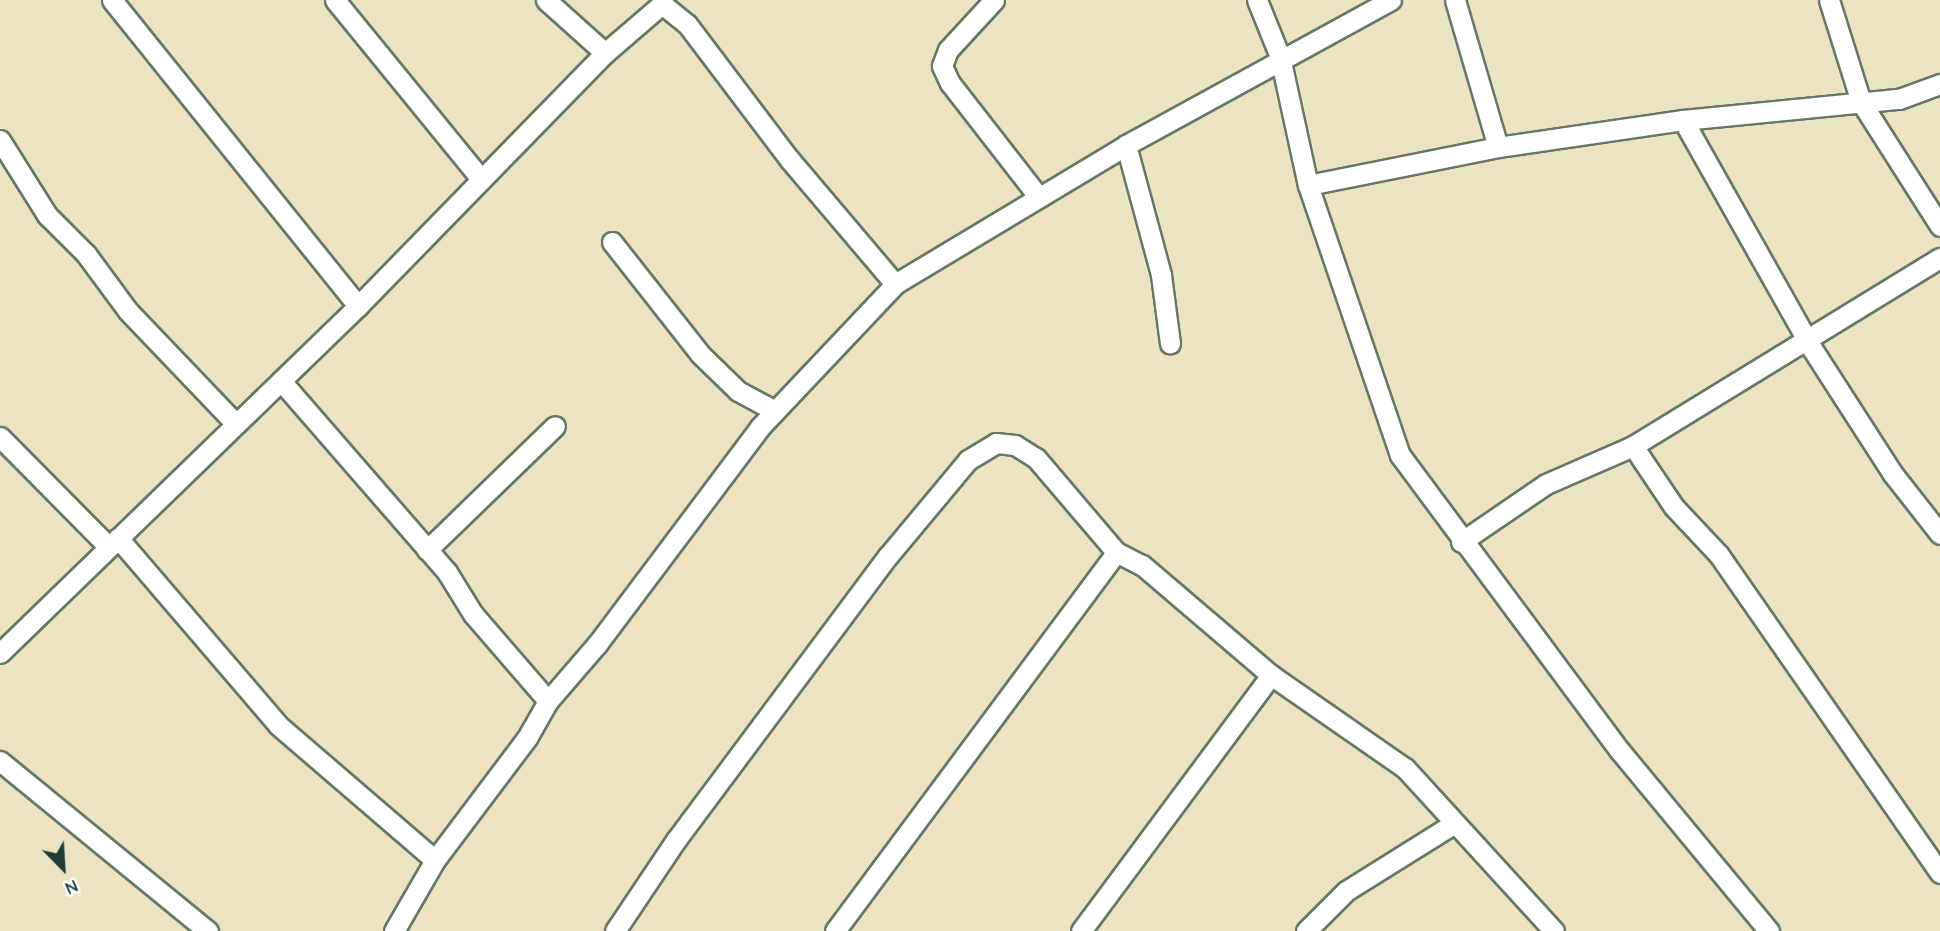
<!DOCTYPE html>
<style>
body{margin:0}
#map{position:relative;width:1940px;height:931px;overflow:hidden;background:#ebe3c2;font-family:"Comic Neue",sans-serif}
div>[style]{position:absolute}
.roads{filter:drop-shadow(2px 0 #676) drop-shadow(-2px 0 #676) drop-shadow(0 2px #676) drop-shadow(0 -2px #676)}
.street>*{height:19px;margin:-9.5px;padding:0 9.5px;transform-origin:9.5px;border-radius:9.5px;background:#fff}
span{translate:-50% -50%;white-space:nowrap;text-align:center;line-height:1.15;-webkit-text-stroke:7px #fff;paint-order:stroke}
.north{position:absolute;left:28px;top:833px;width:70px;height:70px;-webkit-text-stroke:5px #fff;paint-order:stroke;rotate:156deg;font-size:19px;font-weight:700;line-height:28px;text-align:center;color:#1f3d34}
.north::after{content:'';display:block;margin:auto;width:24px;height:32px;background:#1f3d34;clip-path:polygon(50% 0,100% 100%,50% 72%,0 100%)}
</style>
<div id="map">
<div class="roads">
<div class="street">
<i style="left:112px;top:0;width:393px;rotate:51.2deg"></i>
<i style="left:335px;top:0;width:230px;rotate:50.8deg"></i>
<i style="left:546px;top:0;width:79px;rotate:41.9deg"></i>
<i style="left:994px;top:0;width:68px;rotate:132.6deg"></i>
<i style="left:948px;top:50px;width:17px;rotate:111deg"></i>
<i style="left:942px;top:66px;width:19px;rotate:65deg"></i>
<i style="left:950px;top:83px;width:143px;rotate:52.1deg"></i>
<i style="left:1257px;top:0;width:61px;rotate:68deg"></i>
<i style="left:1280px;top:57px;width:131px;rotate:77.7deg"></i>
<i style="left:1308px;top:185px;width:285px;rotate:71.2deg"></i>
<i style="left:1400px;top:455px;width:369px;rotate:53.4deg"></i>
<i style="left:1620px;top:751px;width:234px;rotate:50.4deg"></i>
<i style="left:1455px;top:0;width:153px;rotate:73.7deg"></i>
<i style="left:1829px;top:0;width:107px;rotate:72.6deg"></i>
<i style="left:1861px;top:102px;width:147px;rotate:57.5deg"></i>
<i style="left:1683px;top:120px;width:261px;rotate:60.6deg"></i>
<i style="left:1811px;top:347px;width:151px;rotate:57.2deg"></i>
<i style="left:1893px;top:474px;width:76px;rotate:51.9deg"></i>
<i style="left:0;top:140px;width:89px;rotate:57.9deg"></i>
<i style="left:47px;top:215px;width:55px;rotate:45deg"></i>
<i style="left:86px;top:254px;width:71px;rotate:53.6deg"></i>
<i style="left:128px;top:311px;width:156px;rotate:46.3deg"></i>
<i style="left:1126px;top:145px;width:135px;rotate:74.9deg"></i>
<i style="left:1161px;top:275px;width:69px;rotate:82.5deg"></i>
<i style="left:1308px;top:185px;width:194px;rotate:-11.3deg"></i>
<i style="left:1498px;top:147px;width:187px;rotate:-8.3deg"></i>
<i style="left:1683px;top:120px;width:217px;rotate:-5.6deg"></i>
<i style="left:1899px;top:99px;width:44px;rotate:-20.1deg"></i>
<i style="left:612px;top:242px;width:142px;rotate:51.8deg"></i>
<i style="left:700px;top:354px;width:53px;rotate:44.2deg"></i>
<i style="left:738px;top:391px;width:42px;rotate:28.4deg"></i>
<i style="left:281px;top:381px;width:253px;rotate:49deg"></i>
<i style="left:447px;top:572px;width:49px;rotate:58.2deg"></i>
<i style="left:473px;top:614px;width:115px;rotate:49.2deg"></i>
<i style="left:0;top:437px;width:152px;rotate:45.3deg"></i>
<i style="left:1633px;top:446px;width:73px;rotate:56.1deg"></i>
<i style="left:1674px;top:507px;width:66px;rotate:46.8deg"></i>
<i style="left:1719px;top:555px;width:387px;rotate:55.2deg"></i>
<i style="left:118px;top:538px;width:246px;rotate:49.4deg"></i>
<i style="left:278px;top:725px;width:207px;rotate:40.7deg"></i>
<i style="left:1461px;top:542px;width:103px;rotate:-34.3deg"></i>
<i style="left:1546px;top:484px;width:95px;rotate:-23.6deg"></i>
<i style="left:1633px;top:446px;width:360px;rotate:-31.5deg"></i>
<i style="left:427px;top:550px;width:178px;rotate:-44.1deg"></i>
<i style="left:0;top:653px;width:499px;rotate:-44.1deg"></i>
<i style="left:358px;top:306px;width:354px;rotate:-45.7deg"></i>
<i style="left:605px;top:53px;width:75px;rotate:-40.7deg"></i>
<i style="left:662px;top:4px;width:32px;rotate:39deg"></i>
<i style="left:687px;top:24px;width:171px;rotate:52.9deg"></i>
<i style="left:790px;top:160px;width:162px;rotate:49.7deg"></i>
<i style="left:0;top:761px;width:269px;rotate:39.3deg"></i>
<i style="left:394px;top:931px;width:82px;rotate:-60deg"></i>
<i style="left:435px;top:860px;width:153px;rotate:-53deg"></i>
<i style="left:527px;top:738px;width:43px;rotate:-60.4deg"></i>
<i style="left:548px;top:701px;width:77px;rotate:-49.2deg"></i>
<i style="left:598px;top:643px;width:270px;rotate:-53.1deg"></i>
<i style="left:760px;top:427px;width:197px;rotate:-46.6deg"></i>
<i style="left:895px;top:284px;width:270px;rotate:-31deg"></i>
<i style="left:1126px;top:145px;width:302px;rotate:-28.7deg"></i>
<i style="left:615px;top:931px;width:110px;rotate:-56.2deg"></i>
<i style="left:676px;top:840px;width:354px;rotate:-53.3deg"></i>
<i style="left:888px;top:556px;width:125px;rotate:-50.2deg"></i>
<i style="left:968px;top:460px;width:33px;rotate:-31deg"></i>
<i style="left:996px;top:443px;width:19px;rotate:6deg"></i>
<i style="left:1015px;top:445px;width:25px;rotate:32deg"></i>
<i style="left:1036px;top:458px;width:123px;rotate:49.6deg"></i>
<i style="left:1116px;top:552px;width:29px;rotate:27deg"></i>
<i style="left:1142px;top:565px;width:170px;rotate:40.5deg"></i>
<i style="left:1271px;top:675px;width:163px;rotate:34.8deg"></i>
<i style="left:1405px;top:768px;width:221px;rotate:47.6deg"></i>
<i style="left:835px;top:931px;width:472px;rotate:-53.4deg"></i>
<i style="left:1081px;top:931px;width:319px;rotate:-53.4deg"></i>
<i style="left:1306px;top:931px;width:57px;rotate:-45deg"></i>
<i style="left:1346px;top:891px;width:128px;rotate:-32deg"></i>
</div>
</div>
<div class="north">N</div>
</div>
